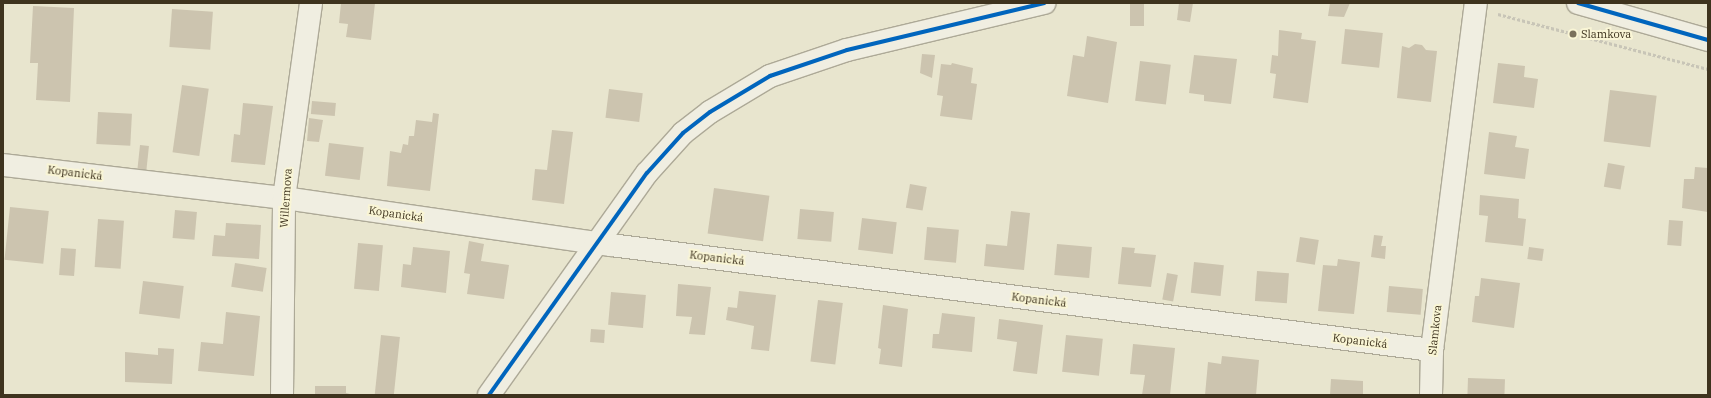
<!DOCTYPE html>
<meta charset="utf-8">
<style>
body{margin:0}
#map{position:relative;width:1711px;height:398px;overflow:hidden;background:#e8e5ce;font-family:"IBM Plex Serif",serif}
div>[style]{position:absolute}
.building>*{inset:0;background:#ccc4af;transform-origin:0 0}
.path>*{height:2.5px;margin-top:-1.25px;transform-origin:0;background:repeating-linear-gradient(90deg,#c8c5b7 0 3px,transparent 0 5px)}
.roads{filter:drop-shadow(1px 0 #ada997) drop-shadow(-1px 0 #ada997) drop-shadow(0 1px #ada997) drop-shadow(0 -1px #ada997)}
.minor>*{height:22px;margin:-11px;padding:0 11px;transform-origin:11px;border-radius:11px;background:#f0eee1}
.tertiary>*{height:22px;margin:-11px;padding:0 11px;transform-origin:11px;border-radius:11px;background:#f0eee1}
.bus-1>*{height:4px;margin:-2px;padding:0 2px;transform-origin:2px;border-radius:2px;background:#0065bd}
.dots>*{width:11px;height:11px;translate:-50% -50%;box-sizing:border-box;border:2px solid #f9f5d5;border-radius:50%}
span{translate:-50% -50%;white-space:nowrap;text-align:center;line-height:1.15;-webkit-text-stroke:4px #f9f5d5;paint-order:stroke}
.poi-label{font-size:11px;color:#3e331e}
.left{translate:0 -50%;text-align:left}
.street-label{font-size:11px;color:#3e331e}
.frame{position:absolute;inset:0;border:4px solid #3e331e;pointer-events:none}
</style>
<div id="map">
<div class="building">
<i style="clip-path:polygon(341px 3px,375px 3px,371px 40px,346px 37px,348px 24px,339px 23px)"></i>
<i style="left:1130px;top:3px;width:14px;height:23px"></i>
<i style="clip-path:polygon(1179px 3px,1193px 3px,1190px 22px,1177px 20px)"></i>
<i style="clip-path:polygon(1330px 3px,1350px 3px,1344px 17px,1328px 16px)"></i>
<i style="clip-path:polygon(33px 6px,74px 8px,70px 102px,36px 100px,38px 63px,30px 63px)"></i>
<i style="left:172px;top:9px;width:41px;height:38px;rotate:4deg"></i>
<i style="left:1345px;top:29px;width:38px;height:35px;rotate:6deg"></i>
<i style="clip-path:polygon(1279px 30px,1302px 33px,1301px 39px,1316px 41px,1308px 103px,1273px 98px,1276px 74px,1270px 73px,1272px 55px,1278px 56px)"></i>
<i style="clip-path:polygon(1087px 36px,1117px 42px,1108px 103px,1067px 96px,1073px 55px,1084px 57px)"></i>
<i style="clip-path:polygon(1415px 44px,1422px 45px,1426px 50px,1437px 51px,1431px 102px,1397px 98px,1402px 46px,1409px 48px)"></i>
<i style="clip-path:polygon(922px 54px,935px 55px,932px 78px,920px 73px)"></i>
<i style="clip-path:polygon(1194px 55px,1237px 59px,1231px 104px,1204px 101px,1204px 95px,1189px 93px)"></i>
<i style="left:1140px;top:61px;width:31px;height:40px;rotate:7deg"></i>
<i style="clip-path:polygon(952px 63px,973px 68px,971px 83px,977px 84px,972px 120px,940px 116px,943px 96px,937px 95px,941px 64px,951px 65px)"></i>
<i style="clip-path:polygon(1498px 63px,1525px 66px,1524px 77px,1538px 79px,1534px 108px,1493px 103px)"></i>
<i style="left:182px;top:85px;width:27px;height:68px;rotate:8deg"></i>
<i style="left:609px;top:89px;width:34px;height:29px;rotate:7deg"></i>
<i style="left:1610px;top:90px;width:47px;height:52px;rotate:7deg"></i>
<i style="left:312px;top:101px;width:24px;height:13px;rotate:5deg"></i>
<i style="clip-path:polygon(243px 103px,273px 106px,265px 165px,231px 162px,234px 134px,240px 135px)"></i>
<i style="left:98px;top:112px;width:34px;height:32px;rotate:3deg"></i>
<i style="clip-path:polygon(433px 113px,439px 114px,430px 191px,387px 186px,390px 151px,401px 153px,403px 144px,408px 145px,409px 136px,414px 136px,416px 120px,432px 122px)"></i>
<i style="clip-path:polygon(309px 118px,323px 120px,319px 142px,307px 141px)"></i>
<i style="clip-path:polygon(552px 130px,573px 132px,564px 204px,532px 200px,535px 169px,547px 170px)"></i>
<i style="clip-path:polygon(1489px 132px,1517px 136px,1515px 147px,1529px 149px,1525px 179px,1484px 174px)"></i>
<i style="left:329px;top:143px;width:35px;height:33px;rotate:7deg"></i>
<i style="left:140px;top:145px;width:9px;height:24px;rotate:6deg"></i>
<i style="left:1608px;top:163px;width:17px;height:24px;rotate:10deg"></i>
<i style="clip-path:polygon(1695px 167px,1708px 168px,1708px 212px,1682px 208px,1684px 179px,1694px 179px)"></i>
<i style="left:910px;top:184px;width:17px;height:24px;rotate:10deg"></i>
<i style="left:714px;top:188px;width:56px;height:46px;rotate:8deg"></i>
<i style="clip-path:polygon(1480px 195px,1519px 199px,1518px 218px,1526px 219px,1523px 246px,1485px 242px,1488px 216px,1479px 215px)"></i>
<i style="left:10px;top:207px;width:39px;height:53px;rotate:6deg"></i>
<i style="left:800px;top:209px;width:34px;height:30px;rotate:5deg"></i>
<i style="left:175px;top:210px;width:22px;height:28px;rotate:5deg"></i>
<i style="clip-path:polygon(1011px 211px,1030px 213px,1024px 270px,984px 266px,986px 244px,1007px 246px)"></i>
<i style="left:862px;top:218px;width:35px;height:32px;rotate:7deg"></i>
<i style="left:98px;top:219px;width:26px;height:48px;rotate:4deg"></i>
<i style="left:1669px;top:220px;width:14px;height:25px;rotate:4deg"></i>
<i style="clip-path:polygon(226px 223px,261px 225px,259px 259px,212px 256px,214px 235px,225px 236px)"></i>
<i style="left:927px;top:227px;width:32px;height:33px;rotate:5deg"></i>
<i style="clip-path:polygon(1374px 235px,1383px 236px,1381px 246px,1386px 246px,1385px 259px,1371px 257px)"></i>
<i style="left:1300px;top:237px;width:19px;height:25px;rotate:9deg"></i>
<i style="clip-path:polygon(469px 241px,484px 244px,481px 261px,509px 265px,504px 299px,467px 294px,470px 274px,464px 273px)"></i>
<i style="left:358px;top:243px;width:25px;height:46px;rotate:5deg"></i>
<i style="left:1057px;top:244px;width:35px;height:31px;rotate:5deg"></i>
<i style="clip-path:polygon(413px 247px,450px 251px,446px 293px,401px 287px,403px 264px,411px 265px)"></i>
<i style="clip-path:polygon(1122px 247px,1135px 248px,1134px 253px,1156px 255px,1151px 287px,1118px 284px)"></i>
<i style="left:1529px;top:247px;width:15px;height:12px;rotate:8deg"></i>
<i style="left:61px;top:248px;width:15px;height:27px;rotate:4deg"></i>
<i style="clip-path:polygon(1338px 259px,1360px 262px,1354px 314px,1318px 311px,1323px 265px,1337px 266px)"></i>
<i style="left:1194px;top:262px;width:30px;height:31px;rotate:6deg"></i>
<i style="left:235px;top:263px;width:32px;height:24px;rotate:9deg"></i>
<i style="left:1257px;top:271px;width:32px;height:30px;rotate:4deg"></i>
<i style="left:1167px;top:273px;width:11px;height:27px;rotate:10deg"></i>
<i style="clip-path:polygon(1481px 278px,1520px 283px,1514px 328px,1472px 322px,1475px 296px,1479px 296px)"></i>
<i style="left:143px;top:281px;width:41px;height:33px;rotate:7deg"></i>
<i style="clip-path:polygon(678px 284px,711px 287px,705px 335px,689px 334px,692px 317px,676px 316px)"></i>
<i style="left:1389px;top:286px;width:34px;height:26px;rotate:5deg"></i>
<i style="clip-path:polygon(739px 291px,776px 295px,769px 351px,751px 349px,754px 326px,726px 320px,728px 307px,737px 308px)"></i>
<i style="left:611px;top:292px;width:35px;height:33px;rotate:5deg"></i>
<i style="left:818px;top:300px;width:25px;height:62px;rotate:7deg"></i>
<i style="clip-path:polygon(883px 305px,908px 309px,902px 367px,879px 364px,881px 349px,878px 348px)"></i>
<i style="clip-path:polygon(226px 312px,260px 316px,254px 376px,198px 371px,201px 342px,223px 344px)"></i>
<i style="clip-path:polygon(942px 313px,975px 317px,972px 352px,932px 348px,933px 334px,939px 334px)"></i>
<i style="clip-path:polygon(999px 319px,1043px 325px,1037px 374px,1013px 371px,1017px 342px,997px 339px)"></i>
<i style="left:591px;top:329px;width:14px;height:13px;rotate:4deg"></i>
<i style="left:381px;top:335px;width:19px;height:61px;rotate:6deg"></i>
<i style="left:1066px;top:335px;width:37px;height:37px;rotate:6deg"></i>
<i style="clip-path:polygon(1133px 344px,1175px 348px,1170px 395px,1142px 395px,1145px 375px,1130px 374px)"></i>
<i style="clip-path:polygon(158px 348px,174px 349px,172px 384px,125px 382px,125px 352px,158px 355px)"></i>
<i style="clip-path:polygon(1222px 356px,1259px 360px,1256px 395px,1205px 395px,1208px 362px,1221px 364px)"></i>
<i style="left:1468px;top:378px;width:37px;height:17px;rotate:2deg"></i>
<i style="clip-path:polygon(1331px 379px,1363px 381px,1363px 395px,1330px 395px)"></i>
<i style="clip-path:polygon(315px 386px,346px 386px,346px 393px,354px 395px,315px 395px)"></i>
</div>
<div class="path">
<i style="left:1498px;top:14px;width:217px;rotate:14.7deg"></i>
</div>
<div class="roads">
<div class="minor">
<i style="left:3px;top:165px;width:283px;rotate:6.7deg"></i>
<i style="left:284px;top:198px;width:330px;rotate:8.2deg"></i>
<i style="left:611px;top:245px;width:828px;rotate:7.29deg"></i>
<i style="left:282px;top:395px;width:197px;rotate:-89.4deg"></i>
<i style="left:284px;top:198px;width:197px;rotate:-82.1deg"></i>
<i style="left:489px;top:395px;width:272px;rotate:-54.6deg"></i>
<i style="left:647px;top:173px;width:54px;rotate:-48deg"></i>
<i style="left:683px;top:133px;width:34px;rotate:-38deg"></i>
<i style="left:710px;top:112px;width:70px;rotate:-31deg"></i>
<i style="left:770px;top:76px;width:81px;rotate:-18.7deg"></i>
<i style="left:847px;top:50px;width:203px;rotate:-13.4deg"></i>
<i style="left:1431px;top:395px;width:45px;rotate:-88.7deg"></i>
<i style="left:1432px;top:350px;width:350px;rotate:-82.8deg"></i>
</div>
<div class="tertiary">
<i style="left:1578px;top:3px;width:135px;rotate:15.9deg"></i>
</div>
</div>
<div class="bus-1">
<i style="left:1578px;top:3px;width:135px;rotate:15.9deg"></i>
<i style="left:489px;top:395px;width:272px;rotate:-54.6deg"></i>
<i style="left:647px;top:173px;width:54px;rotate:-48deg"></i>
<i style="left:683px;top:133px;width:34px;rotate:-38deg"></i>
<i style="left:710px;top:112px;width:70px;rotate:-31deg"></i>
<i style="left:770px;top:76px;width:81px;rotate:-18.7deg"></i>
<i style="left:847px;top:50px;width:203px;rotate:-13.4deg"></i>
</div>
<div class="dots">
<i style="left:1573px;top:34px;background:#7a715c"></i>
</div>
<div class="poi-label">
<span class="left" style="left:1581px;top:34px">Slamkova</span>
</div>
<div class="street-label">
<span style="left:75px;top:173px;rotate:7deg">Kopanická</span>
<span style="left:286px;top:198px;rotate:-86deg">Willermova</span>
<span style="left:396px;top:214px;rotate:8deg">Kopanická</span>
<span style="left:717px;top:258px;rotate:7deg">Kopanická</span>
<span style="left:1039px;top:300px;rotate:7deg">Kopanická</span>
<span style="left:1435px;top:330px;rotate:-84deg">Slamkova</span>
<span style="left:1360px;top:341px;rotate:7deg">Kopanická</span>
</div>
<div class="frame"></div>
</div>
